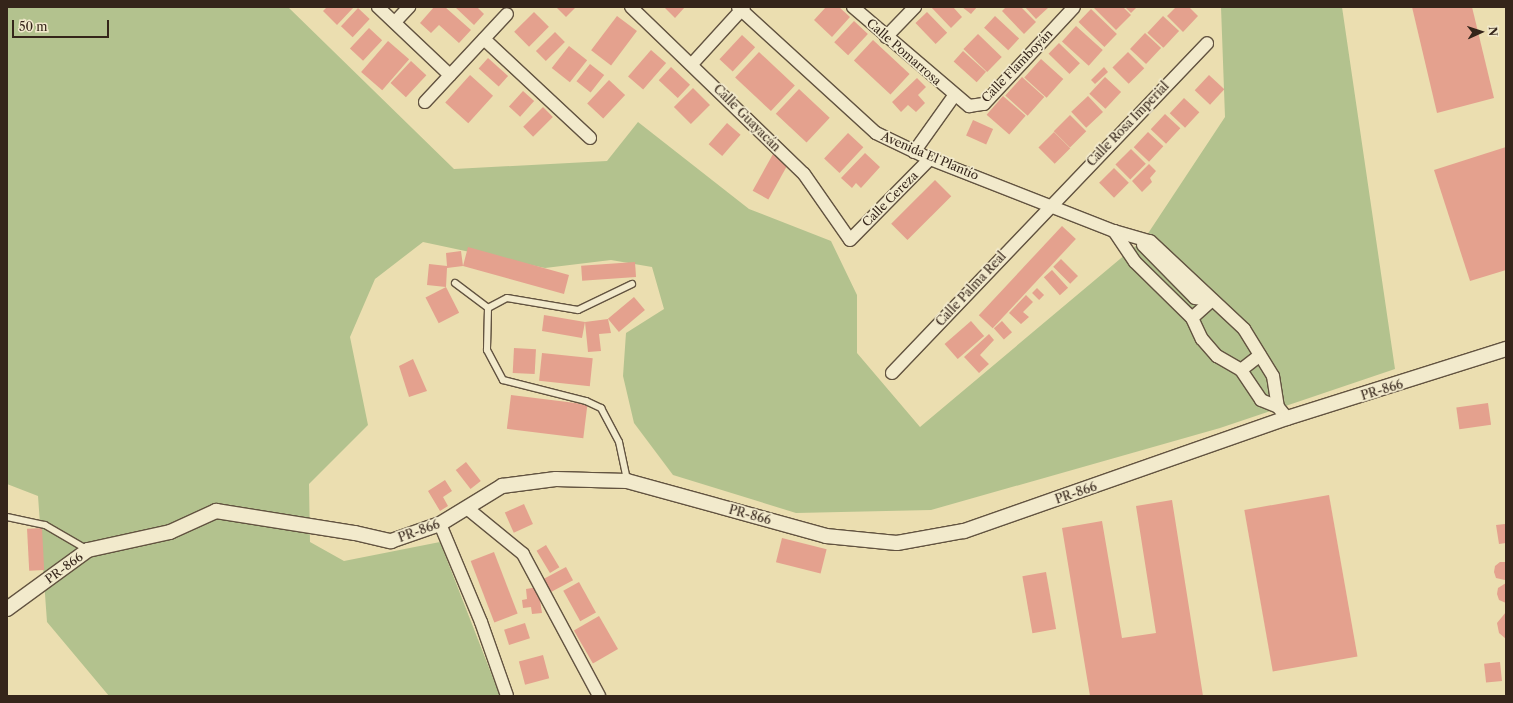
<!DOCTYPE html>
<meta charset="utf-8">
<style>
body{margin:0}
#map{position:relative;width:1513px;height:703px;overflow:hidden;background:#ebdeb0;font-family:"Libre Caslon Text",serif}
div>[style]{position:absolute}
.green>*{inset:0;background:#b3c28e}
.building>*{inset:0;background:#e4a18e;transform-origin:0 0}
.roads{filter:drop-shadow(1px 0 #625340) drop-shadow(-1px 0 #625340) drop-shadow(0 1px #625340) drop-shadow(0 -1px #625340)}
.service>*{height:6px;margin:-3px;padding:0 3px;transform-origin:3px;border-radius:3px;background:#f2eacc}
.minor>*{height:12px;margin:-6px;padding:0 6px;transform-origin:6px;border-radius:6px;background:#f2eacc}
.tertiary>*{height:14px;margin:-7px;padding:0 7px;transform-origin:7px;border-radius:7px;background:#f2eacc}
span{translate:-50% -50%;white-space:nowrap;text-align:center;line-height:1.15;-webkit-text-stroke:3.5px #f2eacc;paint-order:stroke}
.street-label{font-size:12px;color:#35251a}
.frame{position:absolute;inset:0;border:8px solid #35251a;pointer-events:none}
.north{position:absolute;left:1461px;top:12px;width:40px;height:40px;-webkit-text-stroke:3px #f2eacc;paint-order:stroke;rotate:87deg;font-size:11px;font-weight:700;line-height:16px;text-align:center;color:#35251a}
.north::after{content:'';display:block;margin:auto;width:14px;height:18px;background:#35251a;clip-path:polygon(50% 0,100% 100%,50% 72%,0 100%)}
.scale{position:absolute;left:12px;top:20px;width:97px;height:18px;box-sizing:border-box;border:2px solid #35251a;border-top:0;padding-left:5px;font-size:12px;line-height:14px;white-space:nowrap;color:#35251a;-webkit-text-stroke:3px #f2eacc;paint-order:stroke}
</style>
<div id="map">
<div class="green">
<i style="clip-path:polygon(7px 7px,288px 7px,454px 169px,607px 161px,638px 122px,749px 209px,831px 241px,857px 295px,857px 353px,920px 427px,1145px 238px,1225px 117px,1221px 7px,1342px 7px,1395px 369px,1220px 428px,931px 510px,796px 513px,673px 475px,634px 423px,623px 376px,626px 333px,664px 309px,652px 267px,611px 260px,545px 268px,423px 242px,375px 279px,350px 337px,368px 425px,309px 484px,310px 542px,344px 561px,440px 542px,500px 696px,109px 696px,47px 622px,38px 496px,7px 484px)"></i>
</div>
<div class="building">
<i style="clip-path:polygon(327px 7px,354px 7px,337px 25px,323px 11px)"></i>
<i style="clip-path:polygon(434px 7px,445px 7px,471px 30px,459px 43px,439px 25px,431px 33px,420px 23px)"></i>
<i style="clip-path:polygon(455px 7px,477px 7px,484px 14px,474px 25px)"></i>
<i style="clip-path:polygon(556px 7px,576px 7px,566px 17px)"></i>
<i style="clip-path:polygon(664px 7px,685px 7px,675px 18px)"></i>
<i style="clip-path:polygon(826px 7px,839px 7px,850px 17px,832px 37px,814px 20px)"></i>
<i style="clip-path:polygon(931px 7px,953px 7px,962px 17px,951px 28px)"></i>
<i style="clip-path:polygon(962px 7px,977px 7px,971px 14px)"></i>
<i style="clip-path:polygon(1006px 7px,1021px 7px,1036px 22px,1024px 34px,1002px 11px)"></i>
<i style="clip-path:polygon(1025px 7px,1049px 7px,1036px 19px)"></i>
<i style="clip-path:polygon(1093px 7px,1123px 7px,1131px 15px,1116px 30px)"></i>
<i style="clip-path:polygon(1125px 7px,1137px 7px,1131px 13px)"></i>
<i style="clip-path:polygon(1176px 7px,1189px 7px,1198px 16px,1183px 32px,1167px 16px)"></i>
<i style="clip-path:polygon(1412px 7px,1472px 7px,1494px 98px,1437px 113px)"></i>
<i style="left:358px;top:8px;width:16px;height:25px;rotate:43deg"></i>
<i style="left:1091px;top:9px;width:36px;height:18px;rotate:44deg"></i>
<i style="left:534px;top:12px;width:21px;height:28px;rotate:45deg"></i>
<i style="left:927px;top:12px;width:29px;height:16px;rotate:46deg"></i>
<i style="left:617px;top:16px;width:25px;height:43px;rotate:37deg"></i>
<i style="left:995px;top:16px;width:33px;height:16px;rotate:43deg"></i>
<i style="left:1163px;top:16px;width:22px;height:23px;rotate:43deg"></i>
<i style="left:854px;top:21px;width:19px;height:29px;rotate:43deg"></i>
<i style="left:1076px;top:26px;width:36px;height:21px;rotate:42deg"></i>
<i style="left:369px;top:28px;width:18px;height:28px;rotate:43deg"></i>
<i style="left:555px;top:32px;width:14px;height:27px;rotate:45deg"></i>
<i style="left:1145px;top:33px;width:22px;height:22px;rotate:43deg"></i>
<i style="left:978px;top:34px;width:33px;height:21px;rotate:44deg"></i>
<i style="left:742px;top:35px;width:18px;height:33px;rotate:43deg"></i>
<i style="left:873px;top:40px;width:50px;height:28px;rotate:43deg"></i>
<i style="left:388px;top:41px;width:28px;height:41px;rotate:41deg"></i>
<i style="left:1059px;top:43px;width:29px;height:15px;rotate:44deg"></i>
<i style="left:569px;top:46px;width:23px;height:28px;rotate:38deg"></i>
<i style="left:651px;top:50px;width:20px;height:35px;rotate:41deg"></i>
<i style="left:963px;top:51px;width:31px;height:14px;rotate:42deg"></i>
<i style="left:759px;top:52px;width:49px;height:35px;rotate:43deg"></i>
<i style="left:1128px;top:52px;width:23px;height:22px;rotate:45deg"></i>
<i style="left:488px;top:58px;width:27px;height:14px;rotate:42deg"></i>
<i style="left:1041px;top:59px;width:30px;height:25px;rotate:42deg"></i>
<i style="left:411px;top:61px;width:21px;height:30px;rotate:43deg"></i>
<i style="left:590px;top:64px;width:18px;height:22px;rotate:38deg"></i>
<i style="left:671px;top:67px;width:26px;height:18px;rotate:43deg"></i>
<i style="clip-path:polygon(1104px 67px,1108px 72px,1095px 84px,1091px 80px)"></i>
<i style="left:470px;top:75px;width:31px;height:37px;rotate:42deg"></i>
<i style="left:1209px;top:75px;width:21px;height:21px;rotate:43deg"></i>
<i style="left:1022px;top:77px;width:30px;height:25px;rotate:42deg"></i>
<i style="left:1105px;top:77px;width:22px;height:23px;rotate:43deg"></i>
<i style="clip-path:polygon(917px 78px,926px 87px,918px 95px,925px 103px,916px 112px,908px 105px,901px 112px,892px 102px)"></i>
<i style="left:609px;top:80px;width:22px;height:32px;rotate:43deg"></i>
<i style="left:693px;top:88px;width:24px;height:27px;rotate:45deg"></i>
<i style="left:799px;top:89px;width:42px;height:34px;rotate:43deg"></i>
<i style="left:523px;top:91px;width:15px;height:21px;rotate:42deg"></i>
<i style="left:1003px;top:96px;width:30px;height:25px;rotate:41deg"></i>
<i style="left:1088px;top:96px;width:22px;height:23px;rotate:47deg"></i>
<i style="left:1184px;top:98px;width:21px;height:21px;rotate:43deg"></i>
<i style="left:543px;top:107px;width:14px;height:28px;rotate:45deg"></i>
<i style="left:1165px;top:114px;width:21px;height:21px;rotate:43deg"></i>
<i style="left:1070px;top:115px;width:23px;height:23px;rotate:45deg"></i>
<i style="left:973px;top:120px;width:22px;height:17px;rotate:24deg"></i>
<i style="left:727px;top:123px;width:18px;height:28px;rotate:41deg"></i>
<i style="left:1054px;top:132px;width:23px;height:22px;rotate:45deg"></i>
<i style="left:1148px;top:132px;width:21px;height:21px;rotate:43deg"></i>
<i style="left:848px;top:133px;width:21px;height:35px;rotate:43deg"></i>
<i style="clip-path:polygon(1506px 147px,1506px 270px,1470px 281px,1434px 170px)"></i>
<i style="left:1131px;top:149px;width:21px;height:22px;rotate:45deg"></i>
<i style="clip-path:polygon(865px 153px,880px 167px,861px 188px,856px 183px,852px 188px,841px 178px)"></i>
<i style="left:773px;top:154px;width:18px;height:42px;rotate:29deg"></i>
<i style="clip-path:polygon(1149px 164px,1156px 171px,1150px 178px,1152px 182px,1142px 192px,1132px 181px)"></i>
<i style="left:1114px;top:168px;width:21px;height:21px;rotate:45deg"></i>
<i style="left:935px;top:180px;width:23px;height:62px;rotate:45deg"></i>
<i style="left:1062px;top:226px;width:19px;height:122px;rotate:43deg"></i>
<i style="clip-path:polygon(468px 247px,569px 275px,564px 294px,463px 266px,447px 268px,446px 287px,427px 285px,429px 264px,447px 266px,446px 253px,461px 251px,463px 266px)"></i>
<i style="left:1061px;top:259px;width:24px;height:11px;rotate:45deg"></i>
<i style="left:635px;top:262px;width:15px;height:54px;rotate:86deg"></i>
<i style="left:1052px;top:270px;width:24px;height:11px;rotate:48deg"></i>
<i style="left:446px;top:287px;width:29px;height:23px;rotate:63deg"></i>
<i style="left:1037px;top:288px;width:10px;height:7px;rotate:45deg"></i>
<i style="clip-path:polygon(1026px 295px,1033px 302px,1023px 312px,1029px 317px,1021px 324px,1009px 313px)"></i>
<i style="left:634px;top:297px;width:17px;height:34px;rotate:50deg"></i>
<i style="clip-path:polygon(544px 315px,585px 322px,608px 319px,611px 333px,599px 334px,601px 351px,588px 352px,585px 322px,582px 338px,542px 331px)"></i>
<i style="left:971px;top:321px;width:20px;height:35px;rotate:49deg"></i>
<i style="left:1002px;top:321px;width:15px;height:11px;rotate:48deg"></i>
<i style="clip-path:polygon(989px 334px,994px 340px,980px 355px,989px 364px,979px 373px,964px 357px)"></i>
<i style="left:514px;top:348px;width:22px;height:25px;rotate:3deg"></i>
<i style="left:542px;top:353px;width:51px;height:28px;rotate:6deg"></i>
<i style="clip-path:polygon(413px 359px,427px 391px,409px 397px,399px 366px)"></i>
<i style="left:511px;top:395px;width:77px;height:34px;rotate:7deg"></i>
<i style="left:1488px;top:403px;width:22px;height:32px;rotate:82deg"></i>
<i style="left:466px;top:462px;width:24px;height:13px;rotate:52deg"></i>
<i style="clip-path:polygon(445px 480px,452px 491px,443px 497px,448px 506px,440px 511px,428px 491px)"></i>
<i style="left:1329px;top:495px;width:164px;height:86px;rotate:80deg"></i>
<i style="clip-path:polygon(1172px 500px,1203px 696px,1090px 696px,1062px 528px,1102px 521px,1122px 638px,1156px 633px,1136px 506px)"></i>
<i style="left:524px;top:504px;width:22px;height:21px;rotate:66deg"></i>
<i style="clip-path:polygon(1505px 524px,1506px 543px,1499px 544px,1496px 525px)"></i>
<i style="left:42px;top:528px;width:42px;height:15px;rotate:87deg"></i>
<i style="left:782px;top:538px;width:46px;height:25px;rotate:14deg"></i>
<i style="left:546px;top:545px;width:26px;height:11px;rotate:59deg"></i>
<i style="left:494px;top:552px;width:66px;height:25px;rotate:69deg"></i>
<i style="clip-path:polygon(1500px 562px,1506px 562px,1505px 580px,1496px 578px,1494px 572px,1495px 566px)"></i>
<i style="left:566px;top:567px;width:15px;height:26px;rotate:62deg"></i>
<i style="left:1046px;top:572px;width:58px;height:24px;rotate:80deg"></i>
<i style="left:579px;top:582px;width:35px;height:18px;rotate:61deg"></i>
<i style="clip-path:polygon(1506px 583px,1506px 603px,1499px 600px,1497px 594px,1498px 588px)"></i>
<i style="clip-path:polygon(538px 587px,542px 613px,532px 614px,531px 607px,523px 608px,522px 600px,527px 599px,526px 589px)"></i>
<i style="clip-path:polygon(1506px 612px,1506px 639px,1499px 633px,1497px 623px)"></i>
<i style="left:599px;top:616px;width:38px;height:29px;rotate:60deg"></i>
<i style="left:525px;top:623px;width:16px;height:22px;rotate:72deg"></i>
<i style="left:543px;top:655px;width:24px;height:25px;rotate:75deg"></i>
<i style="left:1500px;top:662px;width:19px;height:16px;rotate:84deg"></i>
</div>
<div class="roads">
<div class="service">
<i style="left:455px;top:283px;width:41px;rotate:37.1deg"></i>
<i style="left:488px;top:308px;width:42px;rotate:91.4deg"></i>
<i style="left:487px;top:350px;width:34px;rotate:62deg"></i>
<i style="left:503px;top:380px;width:86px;rotate:14.2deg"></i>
<i style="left:586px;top:401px;width:17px;rotate:25deg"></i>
<i style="left:601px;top:408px;width:38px;rotate:62deg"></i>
<i style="left:619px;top:442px;width:40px;rotate:78deg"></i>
<i style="left:488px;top:308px;width:21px;rotate:-28deg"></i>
<i style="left:507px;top:298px;width:72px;rotate:9.6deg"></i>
<i style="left:578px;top:310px;width:60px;rotate:-25.7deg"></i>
<i style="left:7px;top:517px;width:39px;rotate:12deg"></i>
<i style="left:45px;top:525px;width:50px;rotate:30.2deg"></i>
</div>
<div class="minor">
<i style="left:378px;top:7px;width:99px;rotate:43.4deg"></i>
<i style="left:631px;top:7px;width:240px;rotate:44deg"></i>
<i style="left:804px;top:174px;width:80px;rotate:55.1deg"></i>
<i style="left:850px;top:240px;width:114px;rotate:-45.4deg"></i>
<i style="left:738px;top:7px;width:187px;rotate:42.4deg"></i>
<i style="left:876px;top:133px;width:60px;rotate:25.7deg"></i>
<i style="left:930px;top:159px;width:198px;rotate:21.4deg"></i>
<i style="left:1114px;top:231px;width:37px;rotate:16deg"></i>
<i style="left:1150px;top:241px;width:129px;rotate:43.1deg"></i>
<i style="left:1244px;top:329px;width:55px;rotate:58.3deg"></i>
<i style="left:1273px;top:376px;width:31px;rotate:81deg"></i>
<i style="left:1278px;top:407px;width:14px;rotate:51deg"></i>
<i style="left:853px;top:7px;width:153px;rotate:40.5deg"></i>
<i style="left:969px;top:106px;width:15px;rotate:-8deg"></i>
<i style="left:984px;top:104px;width:132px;rotate:-47.1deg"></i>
<i style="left:395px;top:22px;width:21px;rotate:-47deg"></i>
<i style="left:886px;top:37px;width:42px;rotate:-46deg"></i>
<i style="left:484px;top:39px;width:145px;rotate:43deg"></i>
<i style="left:692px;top:64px;width:77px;rotate:-47.6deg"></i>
<i style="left:425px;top:102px;width:120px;rotate:-47deg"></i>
<i style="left:914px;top:152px;width:69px;rotate:-54.5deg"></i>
<i style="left:1114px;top:231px;width:37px;rotate:56deg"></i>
<i style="left:1135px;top:262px;width:80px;rotate:44.5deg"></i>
<i style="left:1192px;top:318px;width:23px;rotate:65deg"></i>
<i style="left:1202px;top:339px;width:23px;rotate:49deg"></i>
<i style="left:1217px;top:356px;width:28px;rotate:30deg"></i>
<i style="left:1241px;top:370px;width:36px;rotate:56deg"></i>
<i style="left:1261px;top:400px;width:18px;rotate:22deg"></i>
<i style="left:1143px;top:245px;width:74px;rotate:45.5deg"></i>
<i style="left:1195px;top:298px;width:17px;rotate:7deg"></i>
<i style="left:1192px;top:318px;width:27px;rotate:-42deg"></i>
<i style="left:1241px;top:370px;width:24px;rotate:-38deg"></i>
<i style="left:892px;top:373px;width:456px;rotate:-46.3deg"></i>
<i style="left:468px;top:509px;width:71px;rotate:39.3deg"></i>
<i style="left:523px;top:554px;width:161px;rotate:61.8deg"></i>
<i style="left:440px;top:524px;width:106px;rotate:67.3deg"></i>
<i style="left:481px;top:622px;width:78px;rotate:70.6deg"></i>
</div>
<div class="tertiary">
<i style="left:7px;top:609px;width:100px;rotate:-36.1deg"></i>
<i style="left:88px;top:550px;width:84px;rotate:-12.4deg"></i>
<i style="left:170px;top:532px;width:51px;rotate:-24.5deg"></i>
<i style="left:216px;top:511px;width:141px;rotate:9deg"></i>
<i style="left:355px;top:533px;width:37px;rotate:13deg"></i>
<i style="left:391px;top:541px;width:52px;rotate:-19.1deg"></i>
<i style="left:440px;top:524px;width:73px;rotate:-31.5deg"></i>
<i style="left:502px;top:486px;width:54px;rotate:-7.4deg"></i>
<i style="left:556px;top:479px;width:71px;rotate:1.6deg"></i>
<i style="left:627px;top:481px;width:206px;rotate:15.4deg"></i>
<i style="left:826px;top:536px;width:71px;rotate:5.6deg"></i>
<i style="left:897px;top:543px;width:68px;rotate:-10.2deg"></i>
<i style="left:964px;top:531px;width:342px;rotate:-19.3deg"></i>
<i style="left:1287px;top:418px;width:230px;rotate:-17.5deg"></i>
</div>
</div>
<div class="street-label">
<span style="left:904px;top:52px;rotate:41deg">Calle Pomarrosa</span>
<span style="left:1017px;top:66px;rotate:-46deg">Calle Flamboyán</span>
<span style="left:747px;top:118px;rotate:45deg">Calle Guayacán</span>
<span style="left:1128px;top:124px;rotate:-46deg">Calle Rosa Imperial</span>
<span style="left:930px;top:156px;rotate:23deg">Avenida El Plantío</span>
<span style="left:890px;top:199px;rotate:-45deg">Calle Cereza</span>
<span style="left:971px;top:289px;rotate:-47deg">Calle Palma Real</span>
<span style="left:1382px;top:390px;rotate:-17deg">PR-866</span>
<span style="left:1076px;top:493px;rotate:-19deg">PR-866</span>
<span style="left:750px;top:515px;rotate:15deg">PR-866</span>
<span style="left:419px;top:531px;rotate:-20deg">PR-866</span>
<span style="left:64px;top:568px;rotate:-36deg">PR-866</span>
</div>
<div class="frame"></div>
<div class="north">N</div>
<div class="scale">50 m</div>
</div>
